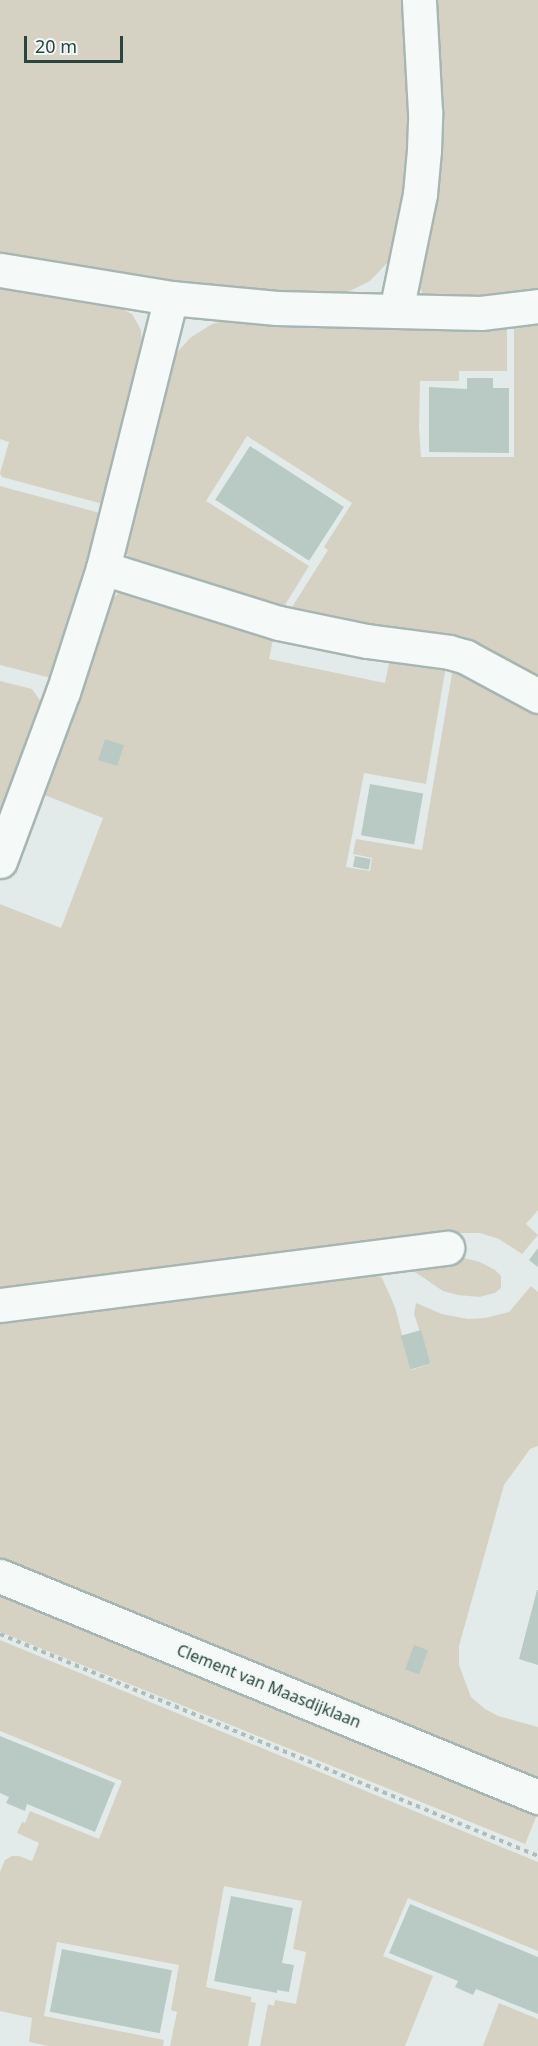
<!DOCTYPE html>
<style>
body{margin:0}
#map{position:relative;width:538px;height:2046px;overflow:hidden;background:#e2ebe9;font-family:"Noto Sans",sans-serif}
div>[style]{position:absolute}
.green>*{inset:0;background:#d6d2c3;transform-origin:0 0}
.building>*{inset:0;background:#b9cac4;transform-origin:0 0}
.path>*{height:4px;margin-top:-2px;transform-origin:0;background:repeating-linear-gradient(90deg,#b0bcb8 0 4.5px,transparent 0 9px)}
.roads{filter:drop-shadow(2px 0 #a7b6b2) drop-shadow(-2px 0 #a7b6b2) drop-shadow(0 2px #a7b6b2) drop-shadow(0 -2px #a7b6b2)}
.minor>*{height:33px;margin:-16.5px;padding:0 16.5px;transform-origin:16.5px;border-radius:16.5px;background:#f5f9f8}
span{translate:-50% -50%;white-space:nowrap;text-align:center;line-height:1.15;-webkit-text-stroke:5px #f2f8f6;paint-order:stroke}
.street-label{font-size:16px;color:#29453d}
.scale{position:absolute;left:24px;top:36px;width:99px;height:27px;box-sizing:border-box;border:3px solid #29453d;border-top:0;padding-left:8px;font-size:18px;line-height:21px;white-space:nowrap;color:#29453d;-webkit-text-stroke:4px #f2f8f6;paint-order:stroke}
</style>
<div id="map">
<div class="green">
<i style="clip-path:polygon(0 0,408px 0,412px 151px,394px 253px,388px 262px,370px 281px,352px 290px,330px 296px,174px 281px,0 254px)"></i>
<i style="clip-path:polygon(431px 0,538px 0,538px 298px,427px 299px,417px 285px)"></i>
<i style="clip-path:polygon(0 285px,112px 304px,132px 314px,141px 330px,142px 351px,103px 504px,2px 477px,0 473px,9px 442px,0 439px)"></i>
<i style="clip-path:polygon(538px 316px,538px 686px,287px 615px,328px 550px,324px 547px,352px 503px,247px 436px,206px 501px,309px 566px,280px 613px,132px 564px,126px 552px,126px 538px,173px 357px,190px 338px,212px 324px,231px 319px,507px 319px,507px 371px,459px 371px,459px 381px,420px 381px,419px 427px,421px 457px,514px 457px,514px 318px)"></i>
<i style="clip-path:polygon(0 486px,100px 513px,51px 678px,0 665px)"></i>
<i style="clip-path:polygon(121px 591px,275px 629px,269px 659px,385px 683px,391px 653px,447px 660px,426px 784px,364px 773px,346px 867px,370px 871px,372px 858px,353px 854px,356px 839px,422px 850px,454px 662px,538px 706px,538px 1210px,526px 1224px,538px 1235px,522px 1254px,499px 1239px,480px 1233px,458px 1233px,0 1292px,0 904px,61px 928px,103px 818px,42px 794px,109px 602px)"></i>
<i style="clip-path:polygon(0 681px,32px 689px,42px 703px,0 815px)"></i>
<i style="clip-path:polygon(460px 1257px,480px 1262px,495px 1270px,501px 1276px,501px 1288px,495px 1293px,479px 1297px,458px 1295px,443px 1291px,403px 1264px)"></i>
<i style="clip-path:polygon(370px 1269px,382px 1278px,395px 1307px,411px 1370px,431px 1364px,414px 1314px,416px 1303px,442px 1314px,468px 1319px,485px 1318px,509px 1312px,531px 1286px,538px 1292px,538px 1446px,530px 1449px,504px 1485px,459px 1646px,459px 1665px,471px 1697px,485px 1709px,498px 1716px,538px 1727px,538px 1780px,0 1560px,0 1316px)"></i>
<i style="left:0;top:1593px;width:581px;height:36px;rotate:22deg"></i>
<i style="clip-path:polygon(0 1640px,538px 1862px,538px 1951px,408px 1898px,383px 1956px,433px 1976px,405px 2046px,260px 2046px,268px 2004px,274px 2006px,275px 2000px,296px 2004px,306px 1952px,293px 1949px,302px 1901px,224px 1886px,206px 1987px,251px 1997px,251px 2002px,256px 2003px,248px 2046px,170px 2046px,177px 2012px,171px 2010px,179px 1965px,57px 1942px,44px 2016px,164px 2040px,163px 2046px,49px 2046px,29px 2042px,32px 2018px,0 2011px,0 1872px,5px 1860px,12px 1856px,19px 1856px,32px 1861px,39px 1843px,17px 1833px,22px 1822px,25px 1823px,30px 1811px,99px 1839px,122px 1781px,0 1731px)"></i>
<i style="clip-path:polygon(499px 2003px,538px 2019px,538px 2046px,483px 2046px)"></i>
</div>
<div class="building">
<i style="clip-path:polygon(467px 378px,493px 378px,493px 388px,509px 388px,509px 453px,429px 452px,429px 387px,467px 389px)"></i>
<i style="left:250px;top:446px;width:112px;height:64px;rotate:33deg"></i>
<i style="left:105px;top:739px;width:20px;height:22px;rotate:18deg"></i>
<i style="left:370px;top:784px;width:54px;height:52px;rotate:10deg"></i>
<i style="left:355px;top:856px;width:16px;height:11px;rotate:11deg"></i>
<i style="clip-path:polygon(538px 1248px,538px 1267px,529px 1260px)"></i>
<i style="left:421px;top:1330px;width:35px;height:21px;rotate:74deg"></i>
<i style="clip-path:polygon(537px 1590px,538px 1590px,538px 1665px,519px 1659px)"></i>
<i style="left:414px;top:1645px;width:15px;height:26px;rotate:20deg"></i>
<i style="clip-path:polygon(0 1736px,115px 1783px,95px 1832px,27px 1804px,25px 1811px,6px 1803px,9px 1797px,0 1793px)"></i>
<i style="clip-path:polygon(231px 1896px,293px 1908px,282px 1963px,294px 1965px,289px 1992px,277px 1990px,277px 1993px,214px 1981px)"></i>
<i style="clip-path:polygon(410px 1904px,538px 1957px,538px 2014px,476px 1989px,473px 1995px,455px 1987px,458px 1981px,389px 1953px)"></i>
<i style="left:62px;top:1949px;width:112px;height:64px;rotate:11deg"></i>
</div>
<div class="path">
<i style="left:0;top:1634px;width:582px;rotate:22.42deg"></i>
</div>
<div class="roads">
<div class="minor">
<i style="left:0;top:270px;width:173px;rotate:9.3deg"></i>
<i style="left:396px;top:311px;width:119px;rotate:-78.4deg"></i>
<i style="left:420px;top:194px;width:44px;rotate:-84.8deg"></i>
<i style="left:424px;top:150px;width:38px;rotate:-88deg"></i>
<i style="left:425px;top:112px;width:112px;rotate:-93.1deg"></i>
<i style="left:103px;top:568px;width:184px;rotate:17.4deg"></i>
<i style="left:279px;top:623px;width:90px;rotate:11.6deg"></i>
<i style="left:367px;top:641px;width:83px;rotate:7.6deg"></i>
<i style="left:449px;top:652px;width:18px;rotate:16deg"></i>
<i style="left:466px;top:657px;width:82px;rotate:28.4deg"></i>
<i style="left:0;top:861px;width:180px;rotate:-69.6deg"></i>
<i style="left:63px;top:692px;width:130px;rotate:-72.1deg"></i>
<i style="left:103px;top:568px;width:278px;rotate:-75.9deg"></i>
<i style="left:171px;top:298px;width:106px;rotate:5.4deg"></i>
<i style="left:277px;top:308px;width:119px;rotate:1.4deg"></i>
<i style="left:396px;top:311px;width:85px;rotate:1.3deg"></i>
<i style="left:481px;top:313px;width:57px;rotate:-7deg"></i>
<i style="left:0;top:1305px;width:451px;rotate:-7.3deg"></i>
<i style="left:0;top:1576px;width:582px;rotate:22.33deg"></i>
</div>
</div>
<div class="street-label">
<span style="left:269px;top:1686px;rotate:22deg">Clement van Maasdijklaan</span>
</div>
<div class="scale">20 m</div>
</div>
